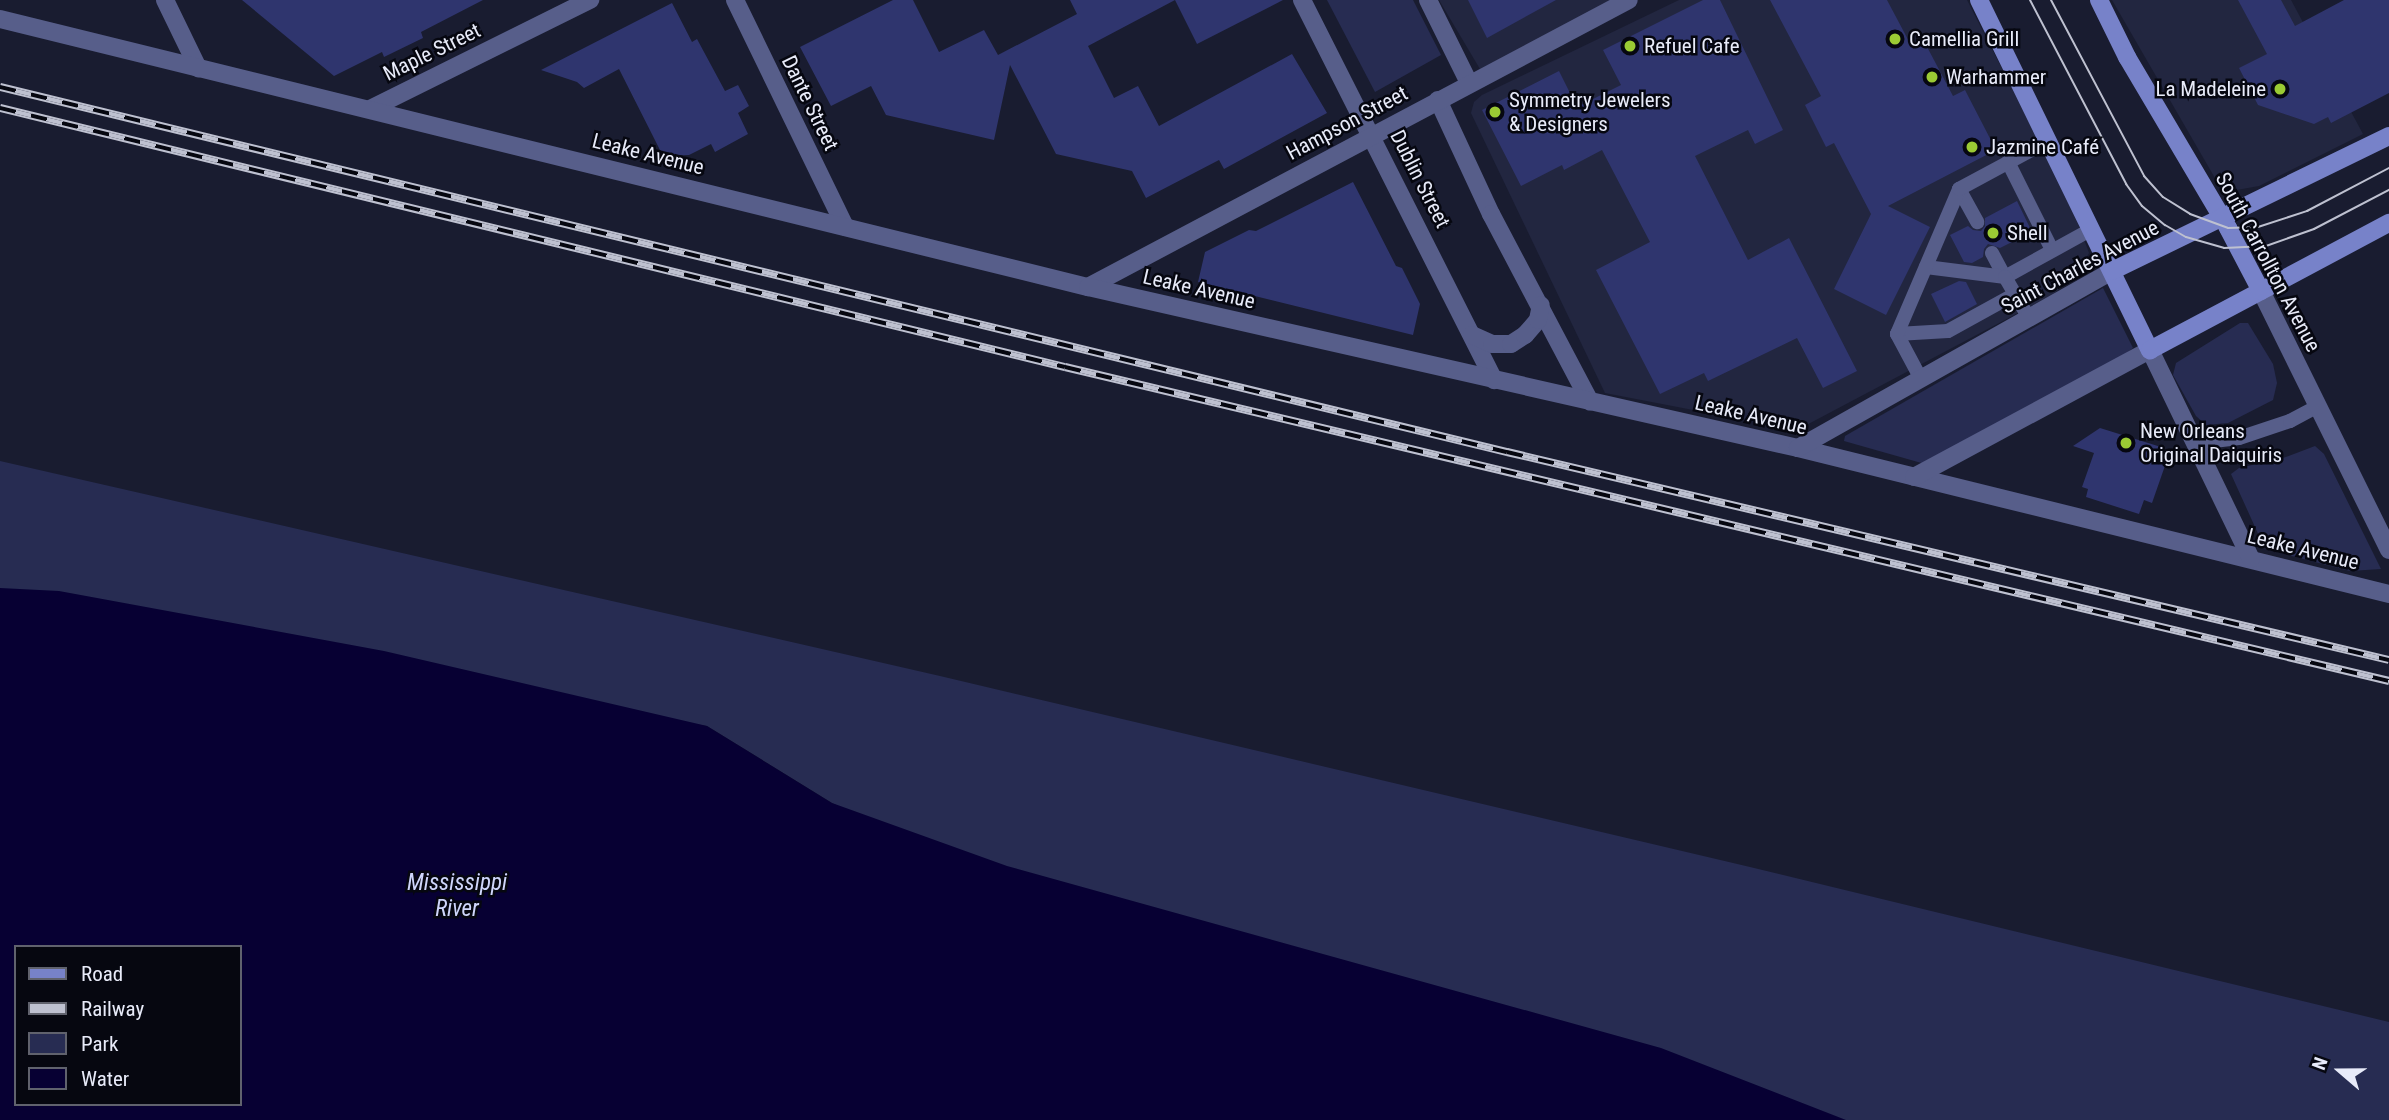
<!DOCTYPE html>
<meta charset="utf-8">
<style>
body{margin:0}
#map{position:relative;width:2389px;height:1120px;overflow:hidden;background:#191c30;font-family:"Roboto Condensed",sans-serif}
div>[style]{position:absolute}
.built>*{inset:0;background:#222640}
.green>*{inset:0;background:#272c52}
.water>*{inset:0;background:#070033}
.building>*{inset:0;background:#2f356e}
.service>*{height:14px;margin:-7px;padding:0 7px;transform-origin:7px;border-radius:7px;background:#575e8a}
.minor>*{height:18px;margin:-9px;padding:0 9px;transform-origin:9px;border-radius:9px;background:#575e8a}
.tertiary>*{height:18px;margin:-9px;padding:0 9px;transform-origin:9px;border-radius:9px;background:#575e8a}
.secondary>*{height:18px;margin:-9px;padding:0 9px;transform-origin:9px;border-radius:9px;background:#7782c9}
.tram>*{height:2px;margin:-1px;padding:0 1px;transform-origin:1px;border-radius:1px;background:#bec1d0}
.rail>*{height:8px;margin-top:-4px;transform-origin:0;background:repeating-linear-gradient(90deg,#060710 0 16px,#bec1d0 0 32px);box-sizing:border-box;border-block:2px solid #bec1d0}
.dots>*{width:19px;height:19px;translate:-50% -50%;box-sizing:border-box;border:4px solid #060710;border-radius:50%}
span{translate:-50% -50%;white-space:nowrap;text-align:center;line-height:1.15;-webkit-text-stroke:5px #060710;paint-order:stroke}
.poi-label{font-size:21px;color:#e8ebf9}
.left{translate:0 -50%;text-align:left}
.right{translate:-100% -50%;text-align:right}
.street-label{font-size:21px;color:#e8ebf9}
.water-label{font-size:23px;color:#cfd6fb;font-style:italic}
.legend{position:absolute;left:14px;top:945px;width:228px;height:161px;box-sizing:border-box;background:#060710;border:2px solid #60626d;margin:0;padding:9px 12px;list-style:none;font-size:21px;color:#e8ebf9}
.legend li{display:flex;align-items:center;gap:14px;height:35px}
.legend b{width:35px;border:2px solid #60626d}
.north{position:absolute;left:2305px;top:1036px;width:70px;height:70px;-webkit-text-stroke:5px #060710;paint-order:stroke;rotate:290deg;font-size:19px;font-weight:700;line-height:28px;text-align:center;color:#e8ebf9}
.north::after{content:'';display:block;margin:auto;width:24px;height:32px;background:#e8ebf9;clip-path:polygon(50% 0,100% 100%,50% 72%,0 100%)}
</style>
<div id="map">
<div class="built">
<i style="clip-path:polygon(1439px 0,1621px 0,1480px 69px)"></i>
<i style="clip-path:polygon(1679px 0,1967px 0,2069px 200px,2089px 253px,2078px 273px,2052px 295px,1797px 430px,1605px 393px,1471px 113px,1474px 102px,1482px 95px)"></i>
<i style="clip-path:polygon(2112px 0,2291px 0,2363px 134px,2259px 186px,2231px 191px,2219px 185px)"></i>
</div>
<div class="green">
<i style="clip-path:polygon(1327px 0,1413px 0,1441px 55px,1375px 92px)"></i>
<i style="clip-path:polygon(2103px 288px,2133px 348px,2122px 357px,1925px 464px,1844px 441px,1845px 436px)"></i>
<i style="clip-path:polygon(2240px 323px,2248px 323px,2273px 364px,2277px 383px,2273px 400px,2228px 423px,2206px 425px,2196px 416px,2173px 375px,2176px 363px)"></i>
<i style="clip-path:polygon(2315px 446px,2324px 454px,2381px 569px,2350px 571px,2265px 549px,2231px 474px,2239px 468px,2283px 458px)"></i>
<i style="clip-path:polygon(0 461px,940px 676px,1750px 867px,2389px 1022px,2389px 1120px,1797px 1120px,995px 882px,832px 803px,707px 726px,0 610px)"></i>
</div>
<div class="water">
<i style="clip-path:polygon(evenodd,0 588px,59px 591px,384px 651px,707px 726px,832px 803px,1007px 866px,1661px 1048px,1846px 1120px,0 1120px,0 588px,16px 947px,240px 947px,240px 1104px,16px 1104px,16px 947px)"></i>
</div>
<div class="building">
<i style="clip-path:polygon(242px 0,483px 0,421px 32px,423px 38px,384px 57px,382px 52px,334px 76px)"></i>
<i style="clip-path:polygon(893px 0,913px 0,939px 52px,984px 30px,998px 55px,1077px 14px,1070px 0,1175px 0,1088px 46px,1114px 98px,1138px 86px,1159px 126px,1292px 54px,1327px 113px,1224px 169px,1219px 160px,1146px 198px,1132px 171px,1056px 154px,1010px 65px,994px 140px,886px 115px,871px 86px,831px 106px,800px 47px)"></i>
<i style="clip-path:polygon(1175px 0,1283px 0,1197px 44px)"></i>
<i style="clip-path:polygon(1468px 0,1556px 0,1487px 38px)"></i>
<i style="clip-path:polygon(1703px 0,1720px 0,1783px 130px,1755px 144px,1748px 130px,1695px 156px,1748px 260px,1789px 238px,1857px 371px,1823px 388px,1797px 338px,1708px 381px,1704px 373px,1660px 394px,1596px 270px,1650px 242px,1602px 150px,1564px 170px,1562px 165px,1521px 186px,1482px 110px,1559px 71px,1577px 107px,1621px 85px,1603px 50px)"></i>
<i style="clip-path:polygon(1770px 0,1887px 0,1913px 49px,1925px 43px,1953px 96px,1965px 90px,1996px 150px,1888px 206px,1930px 227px,1886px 315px,1834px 289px,1871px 214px,1834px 143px,1826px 147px,1805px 105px,1821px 96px)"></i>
<i style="clip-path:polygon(2238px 0,2281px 0,2295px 26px,2344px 0,2389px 0,2389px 93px,2331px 123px,2328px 117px,2314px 124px,2258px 105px,2239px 68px,2267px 54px)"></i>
<i style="clip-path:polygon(672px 3px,692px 42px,697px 39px,725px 91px,738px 85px,749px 106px,738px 113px,748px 134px,715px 152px,711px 144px,689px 155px,663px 156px,619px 69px,584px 88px,577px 82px,541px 70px)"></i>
<i style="clip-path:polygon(1353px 182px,1396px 266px,1402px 268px,1420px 304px,1413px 335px,1198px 282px,1205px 252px,1249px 230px,1256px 231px)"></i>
<i style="clip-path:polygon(2017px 201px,2032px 232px,2000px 248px,1988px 244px,1984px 249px,1983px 257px,1972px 263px,1964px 262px,1950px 235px,1968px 226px,1973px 230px,1981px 231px,1985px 226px,1985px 218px)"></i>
<i style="clip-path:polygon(1959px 281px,1966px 282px,1977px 304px,1945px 322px,1931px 294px)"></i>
<i style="clip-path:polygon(2100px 428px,2161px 447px,2167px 460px,2152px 503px,2144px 500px,2139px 514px,2086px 497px,2088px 489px,2082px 487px,2094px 453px,2073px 446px)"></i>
</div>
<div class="service">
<i style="left:2008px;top:162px;width:98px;rotate:63.4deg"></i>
<i style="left:1959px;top:189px;width:38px;rotate:61deg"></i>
<i style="left:1992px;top:253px;width:27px;rotate:62deg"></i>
<i style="left:2005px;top:277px;width:99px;rotate:-28.9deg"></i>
<i style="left:1926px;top:267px;width:80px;rotate:7.2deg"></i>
<i style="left:2005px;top:277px;width:48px;rotate:59.7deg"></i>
<i style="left:1897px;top:334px;width:51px;rotate:-3.4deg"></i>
<i style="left:1948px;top:331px;width:77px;rotate:-28.9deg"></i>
<i style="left:1921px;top:379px;width:51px;rotate:-118.1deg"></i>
<i style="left:1897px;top:334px;width:158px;rotate:-66.8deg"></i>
<i style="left:1959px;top:189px;width:101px;rotate:-28.3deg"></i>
<i style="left:2197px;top:443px;width:42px;rotate:-6.8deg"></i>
<i style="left:2239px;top:438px;width:54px;rotate:-18.4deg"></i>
<i style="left:2290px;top:421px;width:30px;rotate:-28deg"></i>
</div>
<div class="minor">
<i style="left:165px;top:0;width:76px;rotate:64.1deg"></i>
<i style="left:735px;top:0;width:252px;rotate:64.1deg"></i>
<i style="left:1302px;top:0;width:426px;rotate:63.2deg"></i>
<i style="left:1428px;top:0;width:93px;rotate:63.7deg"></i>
<i style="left:1438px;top:100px;width:126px;rotate:65.1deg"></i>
<i style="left:1491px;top:214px;width:212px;rotate:62.2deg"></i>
<i style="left:370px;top:109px;width:246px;rotate:-26.4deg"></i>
<i style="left:1088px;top:287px;width:612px;rotate:-27.95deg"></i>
<i style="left:1472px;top:335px;width:22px;rotate:24deg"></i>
<i style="left:1492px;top:344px;width:19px"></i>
<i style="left:1511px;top:344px;width:17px;rotate:-33deg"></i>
<i style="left:1525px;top:335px;width:20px;rotate:-49deg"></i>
<i style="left:1538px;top:320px;width:15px;rotate:-79deg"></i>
</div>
<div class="tertiary">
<i style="left:0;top:19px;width:1121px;rotate:13.84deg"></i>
<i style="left:1088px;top:287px;width:728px;rotate:12.78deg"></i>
<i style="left:1798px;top:448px;width:609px;rotate:13.88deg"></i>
<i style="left:2261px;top:291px;width:289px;rotate:63.7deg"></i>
<i style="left:1798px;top:448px;width:360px;rotate:-29.4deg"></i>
<i style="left:1914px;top:477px;width:268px;rotate:-28.3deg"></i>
<i style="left:2150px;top:350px;width:232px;rotate:64.2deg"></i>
</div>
<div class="secondary">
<i style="left:1979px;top:0;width:390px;rotate:64deg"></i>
<i style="left:2150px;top:350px;width:271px;rotate:-28deg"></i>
<i style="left:2099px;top:0;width:64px;rotate:63.8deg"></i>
<i style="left:2127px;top:57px;width:199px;rotate:59.4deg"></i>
<i style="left:2228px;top:228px;width:71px;rotate:62.4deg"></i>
<i style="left:2112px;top:271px;width:308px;rotate:-26deg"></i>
</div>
<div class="tram">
<i style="left:2030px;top:0;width:208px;rotate:62.4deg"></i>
<i style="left:2126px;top:184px;width:27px;rotate:54deg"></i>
<i style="left:2142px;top:206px;width:30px;rotate:40deg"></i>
<i style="left:2165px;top:225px;width:24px;rotate:30deg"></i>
<i style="left:2186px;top:237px;width:40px;rotate:16deg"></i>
<i style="left:2224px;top:248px;width:42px;rotate:-2.7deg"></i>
<i style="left:2266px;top:246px;width:51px;rotate:-19.5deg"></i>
<i style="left:2314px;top:229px;width:85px;rotate:-27.5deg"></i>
<i style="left:2051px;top:0;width:199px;rotate:62.1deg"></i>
<i style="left:2144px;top:176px;width:28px;rotate:48deg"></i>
<i style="left:2163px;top:197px;width:32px;rotate:32deg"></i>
<i style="left:2190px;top:214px;width:40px;rotate:20.2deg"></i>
<i style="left:2228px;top:228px;width:30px;rotate:-2deg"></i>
<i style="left:2258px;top:227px;width:52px;rotate:-18.1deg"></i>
<i style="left:2307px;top:211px;width:93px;rotate:-27.7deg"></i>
</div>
<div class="rail">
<i style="left:0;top:87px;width:1551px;rotate:13.62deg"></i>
<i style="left:1507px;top:452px;width:906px;rotate:13.27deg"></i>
<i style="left:0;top:108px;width:1096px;rotate:13.67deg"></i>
<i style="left:1065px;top:367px;width:1361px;rotate:13.34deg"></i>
</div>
<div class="dots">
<i style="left:1895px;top:39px;background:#9bcb34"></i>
<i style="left:1630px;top:46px;background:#9bcb34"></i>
<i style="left:1932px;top:77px;background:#9bcb34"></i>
<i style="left:2280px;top:89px;background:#9bcb34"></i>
<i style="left:1495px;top:112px;background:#9bcb34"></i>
<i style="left:1972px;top:147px;background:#9bcb34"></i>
<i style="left:1993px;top:233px;background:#9bcb34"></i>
<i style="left:2126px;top:443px;background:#9bcb34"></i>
</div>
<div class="poi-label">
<span class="left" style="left:1909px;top:39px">Camellia Grill</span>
<span class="left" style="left:1644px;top:46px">Refuel Cafe</span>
<span class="left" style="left:1946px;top:77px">Warhammer</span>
<span class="right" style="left:2266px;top:89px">La Madeleine</span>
<span class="left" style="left:1509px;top:112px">Symmetry Jewelers<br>&amp; Designers</span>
<span class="left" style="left:1986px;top:147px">Jazmine Café</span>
<span class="left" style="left:2007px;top:233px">Shell</span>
<span class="left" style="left:2140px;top:443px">New Orleans<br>Original Daiquiris</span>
</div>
<div class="street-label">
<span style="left:432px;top:52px;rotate:-26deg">Maple Street</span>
<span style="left:810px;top:103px;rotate:64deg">Dante Street</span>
<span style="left:1347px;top:123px;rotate:-28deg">Hampson Street</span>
<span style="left:648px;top:154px;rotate:14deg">Leake Avenue</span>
<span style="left:1420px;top:179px;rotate:63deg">Dublin Street</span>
<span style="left:2268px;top:262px;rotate:62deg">South Carrollton Avenue</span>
<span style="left:2080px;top:267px;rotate:-28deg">Saint Charles Avenue</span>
<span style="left:1199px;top:289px;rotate:13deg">Leake Avenue</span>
<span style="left:1751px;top:415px;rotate:13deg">Leake Avenue</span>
<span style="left:2303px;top:549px;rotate:14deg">Leake Avenue</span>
</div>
<div class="water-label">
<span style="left:457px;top:896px">Mississippi<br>River</span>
</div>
<ul class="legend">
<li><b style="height:9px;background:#7782c9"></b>Road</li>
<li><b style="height:9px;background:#bec1d0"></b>Railway</li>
<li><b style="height:19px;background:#272c52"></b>Park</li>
<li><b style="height:19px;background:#070033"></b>Water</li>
</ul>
<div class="north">N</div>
</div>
